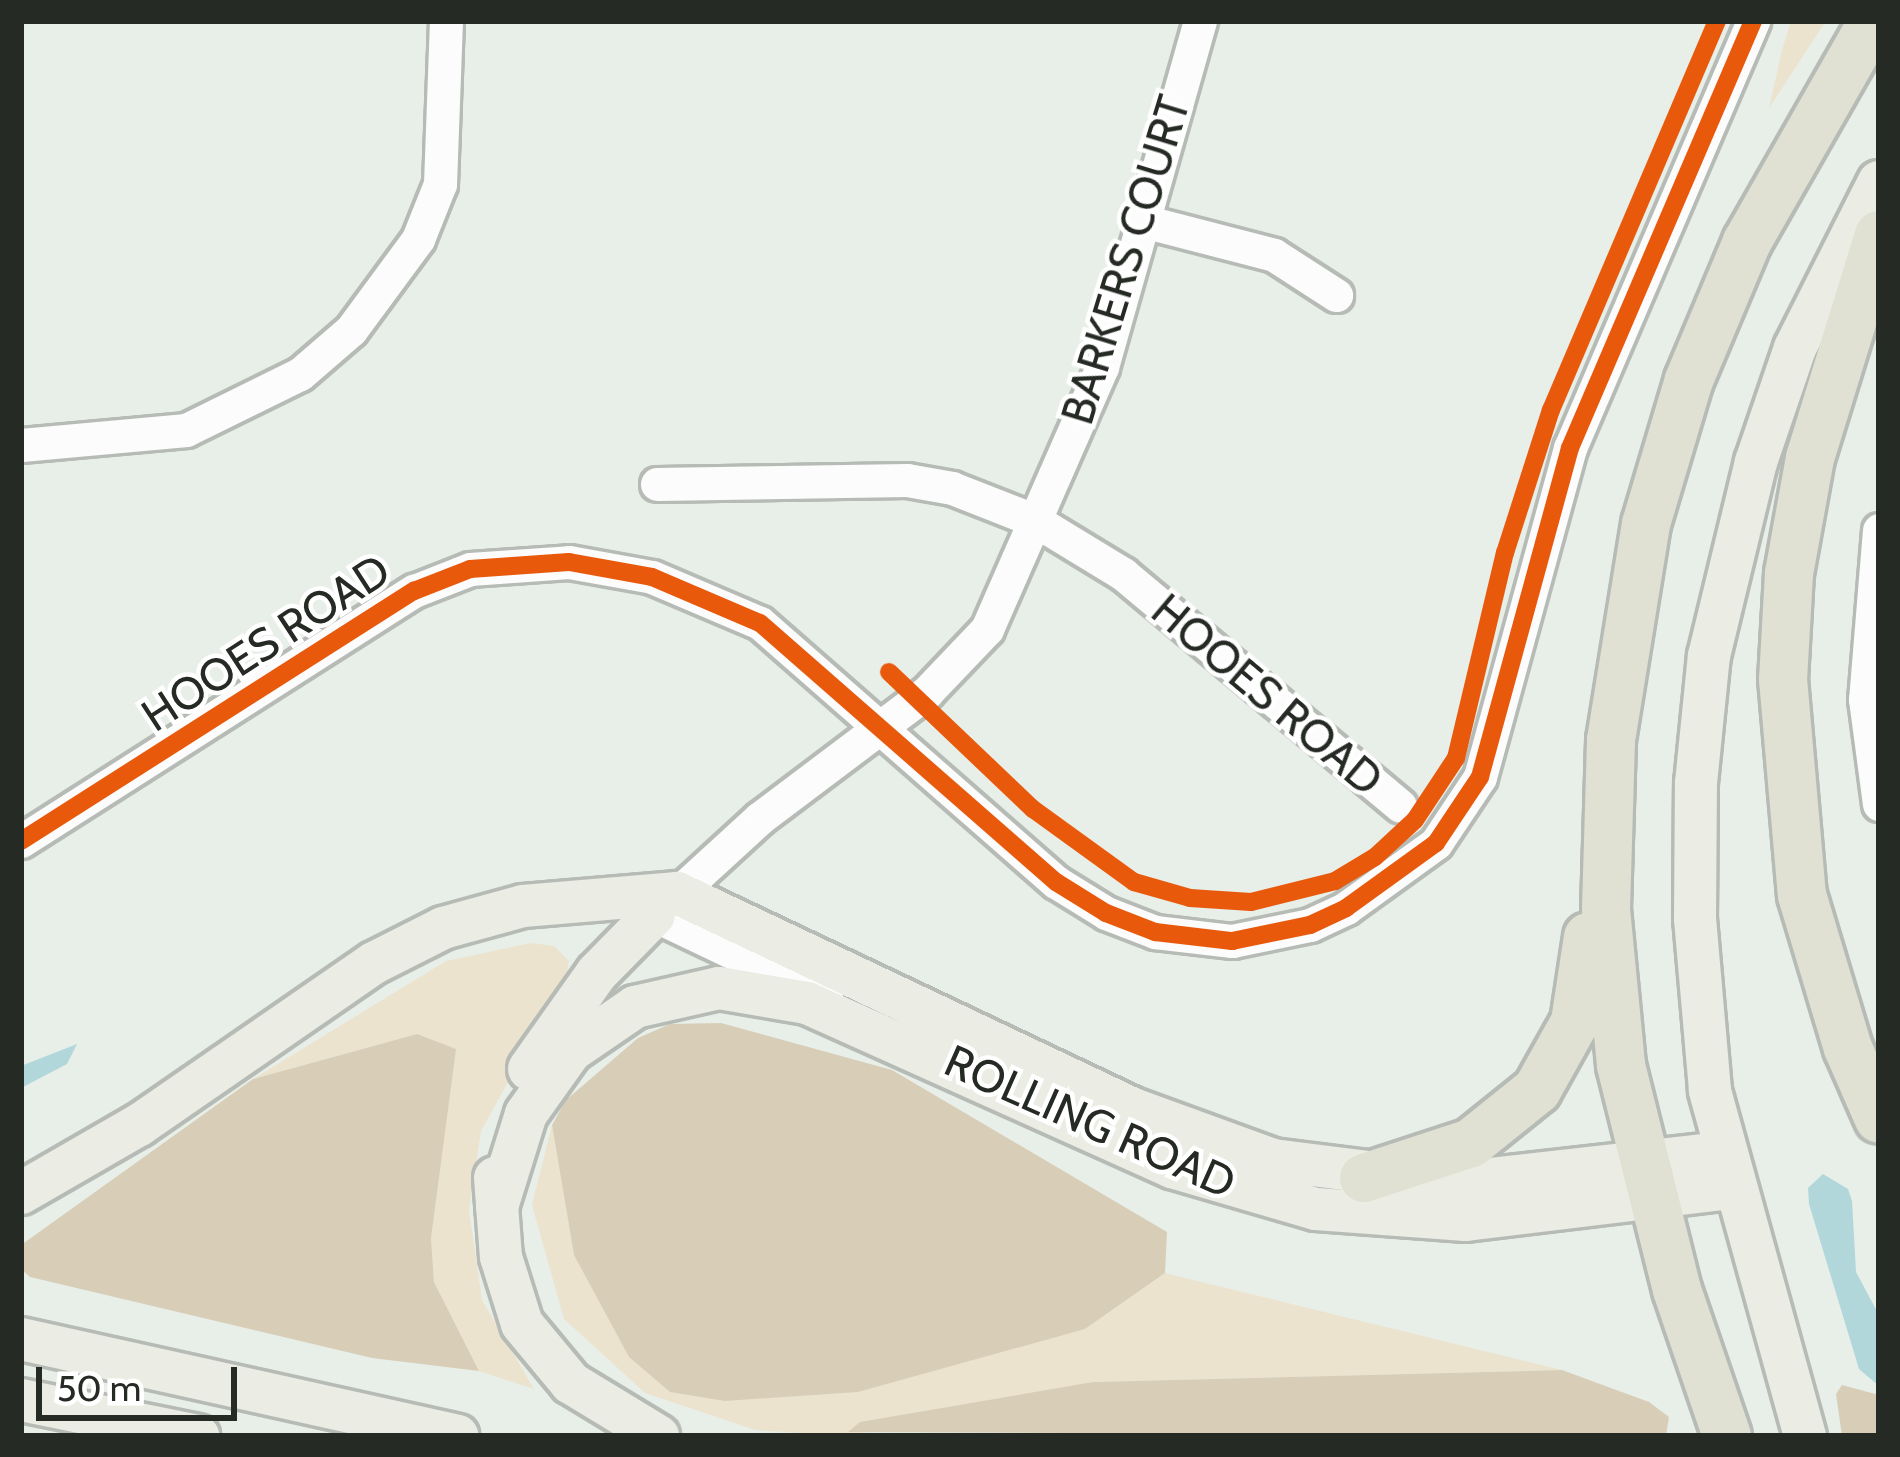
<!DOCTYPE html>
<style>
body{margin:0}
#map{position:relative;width:1900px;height:1457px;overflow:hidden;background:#e8eee8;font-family:Cabin,sans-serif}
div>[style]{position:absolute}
.green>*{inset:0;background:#ece3cf}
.forest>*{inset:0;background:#d8ceb8}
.water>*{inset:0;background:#b1d7db}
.roads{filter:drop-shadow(3px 0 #b6bbb6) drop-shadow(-3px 0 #b6bbb6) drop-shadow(0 3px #b6bbb6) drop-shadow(0 -3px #b6bbb6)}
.minor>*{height:33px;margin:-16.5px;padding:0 16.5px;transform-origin:16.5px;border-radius:16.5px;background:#fcfcfc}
.major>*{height:42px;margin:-21px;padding:0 21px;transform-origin:21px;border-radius:21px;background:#ebece3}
.highway>*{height:48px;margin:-24px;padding:0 24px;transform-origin:24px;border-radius:24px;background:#e0e1d3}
.cycleway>*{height:18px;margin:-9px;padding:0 9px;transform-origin:9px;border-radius:9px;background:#e8590c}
span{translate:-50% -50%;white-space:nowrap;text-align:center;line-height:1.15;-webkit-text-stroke:9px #fff;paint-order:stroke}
.street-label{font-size:45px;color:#252a24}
.frame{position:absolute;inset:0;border:24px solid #252a24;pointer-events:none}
.scale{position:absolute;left:36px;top:1367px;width:201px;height:54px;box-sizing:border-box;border:6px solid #252a24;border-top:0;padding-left:15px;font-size:36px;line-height:42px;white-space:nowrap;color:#252a24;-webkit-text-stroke:9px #fff;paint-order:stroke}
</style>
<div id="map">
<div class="green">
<i style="clip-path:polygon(1791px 21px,1826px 21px,1769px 108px,1782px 50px)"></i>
<i style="clip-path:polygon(531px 943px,554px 946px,569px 961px,566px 977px,481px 1131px,469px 1210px,482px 1300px,534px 1389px,479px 1371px,434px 1282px,417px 1034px,253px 1079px,446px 961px)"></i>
<i style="clip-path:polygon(552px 1125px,574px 1255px,1085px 1329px,1165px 1273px,1562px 1370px,1093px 1382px,850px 1436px,755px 1430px,645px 1393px,564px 1319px,532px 1205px)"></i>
</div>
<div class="forest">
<i style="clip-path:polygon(721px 1023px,892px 1070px,1167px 1232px,1165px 1273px,1085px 1329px,858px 1392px,725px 1401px,670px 1392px,629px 1357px,574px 1255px,552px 1125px,566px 1100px,638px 1038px,670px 1024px)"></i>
<i style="clip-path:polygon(417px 1034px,456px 1049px,431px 1238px,434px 1282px,479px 1371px,372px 1358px,30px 1277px,21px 1269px,21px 1245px,253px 1079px)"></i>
<i style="clip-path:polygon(1562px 1370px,1649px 1402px,1669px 1417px,1666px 1436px,848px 1432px,860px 1422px,1093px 1382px)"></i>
<i style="clip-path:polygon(1842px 1385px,1879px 1395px,1879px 1436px,1842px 1436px,1836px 1394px)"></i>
</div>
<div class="water">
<i style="clip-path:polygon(77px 1044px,67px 1064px,21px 1088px,21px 1066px)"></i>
<i style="clip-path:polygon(1823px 1174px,1848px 1189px,1852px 1201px,1856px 1272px,1879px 1315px,1879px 1386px,1859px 1369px,1809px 1204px,1808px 1188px)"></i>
</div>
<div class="roads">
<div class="minor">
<i style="left:1143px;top:221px;width:135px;rotate:14.5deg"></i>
<i style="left:1274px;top:255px;width:74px;rotate:32.8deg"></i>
<i style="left:21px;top:445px;width:166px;rotate:-5.2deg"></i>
<i style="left:186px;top:430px;width:127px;rotate:-26.2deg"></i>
<i style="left:300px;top:374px;width:67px;rotate:-40.8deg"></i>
<i style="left:351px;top:330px;width:113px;rotate:-53.6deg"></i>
<i style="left:418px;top:239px;width:59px;rotate:-68.2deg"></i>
<i style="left:440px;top:184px;width:163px;rotate:-87.9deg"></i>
<i style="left:657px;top:484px;width:250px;rotate:-0.9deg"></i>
<i style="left:907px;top:480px;width:46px;rotate:10.1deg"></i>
<i style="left:952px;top:488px;width:90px;rotate:21.4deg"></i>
<i style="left:1036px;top:521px;width:102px;rotate:31.3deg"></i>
<i style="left:1123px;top:574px;width:361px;rotate:39.9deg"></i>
<i style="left:1879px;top:530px;width:170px;rotate:94.7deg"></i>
<i style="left:1865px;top:699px;width:106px;rotate:82.4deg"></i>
<i style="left:21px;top:841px;width:466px;rotate:-32.5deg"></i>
<i style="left:414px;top:591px;width:60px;rotate:-21.4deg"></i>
<i style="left:470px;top:569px;width:99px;rotate:-4deg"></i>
<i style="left:569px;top:562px;width:84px;rotate:10.2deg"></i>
<i style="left:652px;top:577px;width:117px;rotate:23.1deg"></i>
<i style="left:760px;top:623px;width:393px;rotate:41.2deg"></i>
<i style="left:1056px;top:882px;width:59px;rotate:31.8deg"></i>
<i style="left:1106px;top:913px;width:53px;rotate:21.2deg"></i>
<i style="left:1155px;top:932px;width:78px;rotate:6.7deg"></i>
<i style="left:1232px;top:941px;width:80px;rotate:-11.6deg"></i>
<i style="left:1310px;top:925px;width:40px;rotate:-25deg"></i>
<i style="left:1346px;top:908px;width:111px;rotate:-35.8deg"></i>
<i style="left:1436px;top:843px;width:79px;rotate:-56.3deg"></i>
<i style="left:1480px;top:777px;width:341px;rotate:-74.7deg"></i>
<i style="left:1570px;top:448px;width:465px;rotate:-66.8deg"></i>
<i style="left:826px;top:997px;width:191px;rotate:-154.5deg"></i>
<i style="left:654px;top:915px;width:144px;rotate:-42.5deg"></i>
<i style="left:760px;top:818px;width:209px;rotate:-37deg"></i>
<i style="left:927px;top:692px;width:87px;rotate:-46.4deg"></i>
<i style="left:987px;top:629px;width:286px;rotate:-66.3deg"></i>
<i style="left:1102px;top:367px;width:360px;rotate:-74.2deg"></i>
</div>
<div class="major">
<i style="left:529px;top:1069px;width:118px;rotate:-54.7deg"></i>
<i style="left:597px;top:973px;width:81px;rotate:-45.5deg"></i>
<i style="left:495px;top:1178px;width:79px;rotate:85.7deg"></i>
<i style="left:501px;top:1257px;width:70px;rotate:72.6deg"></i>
<i style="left:522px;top:1324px;width:77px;rotate:50.3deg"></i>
<i style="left:571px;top:1383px;width:102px;rotate:31.3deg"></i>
<i style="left:21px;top:1193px;width:136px;rotate:-30deg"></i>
<i style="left:139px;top:1125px;width:285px;rotate:-34.6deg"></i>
<i style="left:374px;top:963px;width:77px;rotate:-26.9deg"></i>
<i style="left:443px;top:928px;width:83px;rotate:-15.4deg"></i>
<i style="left:523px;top:906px;width:155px;rotate:-4.8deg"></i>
<i style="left:677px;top:893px;width:505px;rotate:25.35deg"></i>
<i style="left:1133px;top:1109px;width:149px;rotate:20deg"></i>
<i style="left:1273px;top:1160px;width:182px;rotate:7.2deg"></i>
<i style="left:1454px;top:1183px;width:270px;rotate:-6.4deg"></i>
<i style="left:497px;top:1207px;width:97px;rotate:-72.7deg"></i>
<i style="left:526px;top:1114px;width:77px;rotate:-54.5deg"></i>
<i style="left:571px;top:1051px;width:78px;rotate:-34.5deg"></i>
<i style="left:635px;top:1007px;width:86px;rotate:-12.7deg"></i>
<i style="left:719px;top:988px;width:89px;rotate:9.7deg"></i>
<i style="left:807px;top:1003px;width:400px;rotate:24.2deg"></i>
<i style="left:1172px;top:1167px;width:150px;rotate:16.3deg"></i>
<i style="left:1316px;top:1209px;width:150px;rotate:4.2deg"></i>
<i style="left:1466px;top:1220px;width:267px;rotate:-6.9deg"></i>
<i style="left:21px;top:1339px;width:447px;rotate:12.5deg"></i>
<i style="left:21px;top:1400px;width:181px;rotate:11.5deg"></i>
<i style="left:1805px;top:1436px;width:359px;rotate:-105.4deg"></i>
<i style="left:1710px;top:1090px;width:172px;rotate:-95deg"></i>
<i style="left:1695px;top:919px;width:136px;rotate:-89.6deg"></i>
<i style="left:1696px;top:783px;width:128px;rotate:-84.2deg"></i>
<i style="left:1709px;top:656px;width:200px;rotate:-76.4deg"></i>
<i style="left:1756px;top:462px;width:120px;rotate:-71.1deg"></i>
<i style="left:1795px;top:348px;width:186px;rotate:-63.2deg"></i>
</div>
<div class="highway">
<i style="left:1879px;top:235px;width:233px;rotate:107.2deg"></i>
<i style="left:1810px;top:458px;width:117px;rotate:100.3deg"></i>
<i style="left:1789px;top:573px;width:106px;rotate:93.2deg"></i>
<i style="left:1783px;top:679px;width:217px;rotate:85deg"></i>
<i style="left:1802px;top:895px;width:160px;rotate:73.3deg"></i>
<i style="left:1848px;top:1048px;width:77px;rotate:66.4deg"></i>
<i style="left:1364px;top:1178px;width:113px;rotate:-18.1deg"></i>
<i style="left:1471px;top:1143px;width:85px;rotate:-38.8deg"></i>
<i style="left:1537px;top:1090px;width:78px;rotate:-60.8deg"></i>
<i style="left:1575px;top:1022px;width:86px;rotate:-81.3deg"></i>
<i style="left:1727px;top:1436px;width:154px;rotate:-108.9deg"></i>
<i style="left:1677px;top:1290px;width:232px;rotate:-104deg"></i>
<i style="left:1621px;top:1065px;width:157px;rotate:-95.5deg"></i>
<i style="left:1606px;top:909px;width:169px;rotate:-88.3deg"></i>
<i style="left:1611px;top:740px;width:219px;rotate:-80.8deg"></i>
<i style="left:1646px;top:524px;width:150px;rotate:-73.4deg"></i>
<i style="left:1689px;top:380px;width:150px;rotate:-67.2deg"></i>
<i style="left:1747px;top:242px;width:254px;rotate:-60.3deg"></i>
</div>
</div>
<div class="cycleway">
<i style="left:889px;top:672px;width:199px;rotate:43.6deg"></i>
<i style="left:1033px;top:809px;width:125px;rotate:35.9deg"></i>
<i style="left:1134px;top:882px;width:58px;rotate:15.9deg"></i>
<i style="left:1190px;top:898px;width:61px;rotate:3.8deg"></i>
<i style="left:1251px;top:902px;width:87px;rotate:-14deg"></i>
<i style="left:1335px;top:881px;width:47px;rotate:-31deg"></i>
<i style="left:1375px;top:857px;width:54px;rotate:-42.8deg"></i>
<i style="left:1415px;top:820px;width:74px;rotate:-56.5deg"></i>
<i style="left:1456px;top:758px;width:211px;rotate:-76.6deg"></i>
<i style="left:1505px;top:553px;width:150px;rotate:-72.2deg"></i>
<i style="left:1551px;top:410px;width:423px;rotate:-66.9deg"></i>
<i style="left:21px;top:841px;width:466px;rotate:-32.5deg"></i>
<i style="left:414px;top:591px;width:60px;rotate:-21.4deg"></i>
<i style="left:470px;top:569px;width:99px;rotate:-4deg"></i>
<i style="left:569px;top:562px;width:84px;rotate:10.2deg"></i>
<i style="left:652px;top:577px;width:117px;rotate:23.1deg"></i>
<i style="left:760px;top:623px;width:393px;rotate:41.2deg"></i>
<i style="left:1056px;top:882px;width:59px;rotate:31.8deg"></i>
<i style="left:1106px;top:913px;width:53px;rotate:21.2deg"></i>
<i style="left:1155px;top:932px;width:78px;rotate:6.7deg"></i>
<i style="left:1232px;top:941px;width:80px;rotate:-11.6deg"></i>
<i style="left:1310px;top:925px;width:40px;rotate:-25deg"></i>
<i style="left:1346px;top:908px;width:111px;rotate:-35.8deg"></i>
<i style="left:1436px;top:843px;width:79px;rotate:-56.3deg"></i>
<i style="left:1480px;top:777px;width:341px;rotate:-74.7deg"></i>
<i style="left:1570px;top:448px;width:465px;rotate:-66.8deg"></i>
</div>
<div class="street-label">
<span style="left:1126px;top:260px;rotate:-73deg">BARKERS COURT</span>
<span style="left:266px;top:643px;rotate:-33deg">HOOES ROAD</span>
<span style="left:1267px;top:695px;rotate:40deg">HOOES ROAD</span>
<span style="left:1090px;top:1122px;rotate:24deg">ROLLING ROAD</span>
</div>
<div class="frame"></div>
<div class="scale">50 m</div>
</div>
